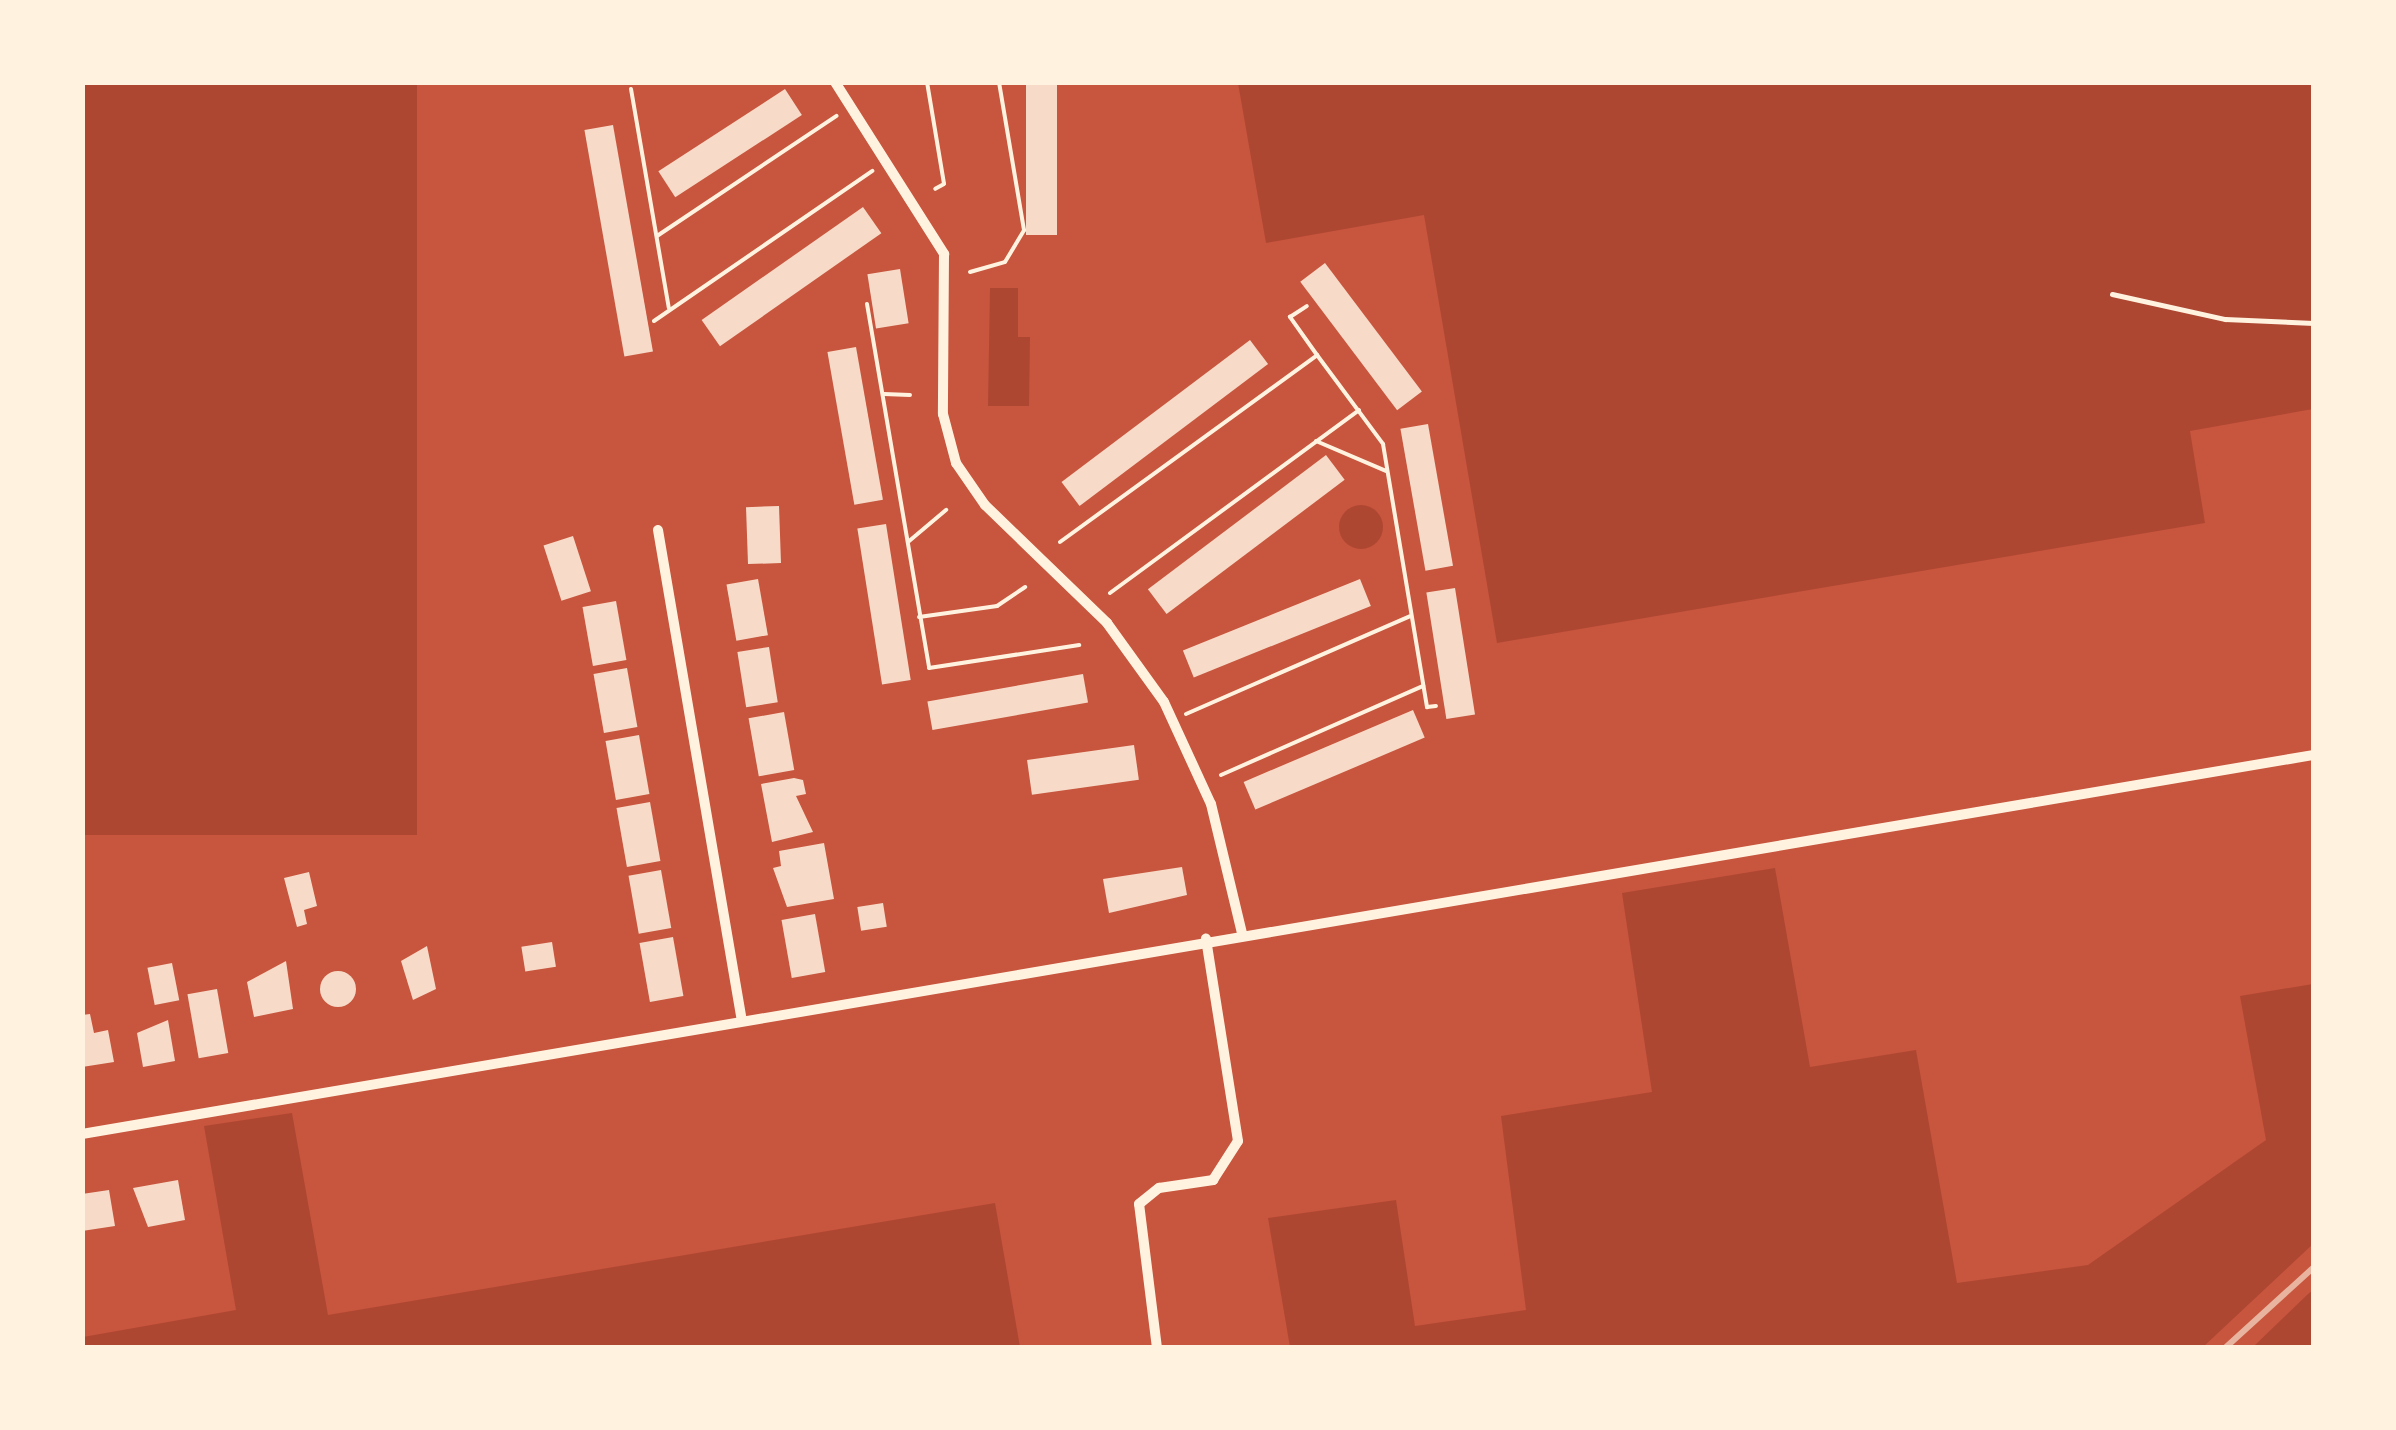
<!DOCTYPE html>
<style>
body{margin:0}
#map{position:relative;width:2396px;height:1430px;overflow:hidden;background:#c8553d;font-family:"Source Sans 3",sans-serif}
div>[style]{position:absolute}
.green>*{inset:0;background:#ae4732;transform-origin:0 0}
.round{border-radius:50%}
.building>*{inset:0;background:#f7dbc8;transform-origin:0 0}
.path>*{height:4px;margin:-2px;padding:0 2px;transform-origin:2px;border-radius:2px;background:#fff3e0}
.service>*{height:5px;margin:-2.5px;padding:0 2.5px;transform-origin:2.5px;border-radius:2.5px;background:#fff3e0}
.minor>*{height:10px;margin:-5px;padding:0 5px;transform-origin:5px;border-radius:5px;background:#fff3e0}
.rail>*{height:6px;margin:-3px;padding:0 3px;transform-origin:3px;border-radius:3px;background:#e9b49f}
span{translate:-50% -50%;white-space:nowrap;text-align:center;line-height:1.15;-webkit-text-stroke:8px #fff3e0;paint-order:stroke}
.frame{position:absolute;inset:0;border:85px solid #fff3e0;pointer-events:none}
</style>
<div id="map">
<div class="green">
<i style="left:84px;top:83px;width:333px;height:752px"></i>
<i style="clip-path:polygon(1238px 83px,2312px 83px,2313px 409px,2190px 431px,2205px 523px,1497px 643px,1424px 215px,1266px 243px)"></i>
<i style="clip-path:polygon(990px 288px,1018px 288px,1018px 337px,1030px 337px,1029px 406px,988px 406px)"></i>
<i class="round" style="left:1339px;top:505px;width:44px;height:44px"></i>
<i style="clip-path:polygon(1775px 868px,1810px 1067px,1916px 1050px,1957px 1283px,2088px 1265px,2266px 1140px,2240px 996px,2313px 984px,2313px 1244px,2203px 1347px,1290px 1347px,1268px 1218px,1396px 1200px,1415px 1326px,1526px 1310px,1501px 1116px,1652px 1092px,1622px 893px)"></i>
<i style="clip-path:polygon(292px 1113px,328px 1315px,995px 1203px,1020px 1347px,83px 1347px,83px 1337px,236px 1310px,204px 1126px)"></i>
<i style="clip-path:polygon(2313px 1290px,2313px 1347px,2253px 1347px,2307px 1295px)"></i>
</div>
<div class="building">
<i style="left:1026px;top:82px;width:31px;height:153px"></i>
<i style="left:785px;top:89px;width:31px;height:151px;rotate:57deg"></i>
<i style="left:613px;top:125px;width:230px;height:29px;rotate:80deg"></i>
<i style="left:863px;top:207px;width:32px;height:197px;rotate:55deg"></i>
<i style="left:1325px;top:263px;width:161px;height:31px;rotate:53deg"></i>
<i style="left:900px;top:269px;width:55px;height:33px;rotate:81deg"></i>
<i style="left:1250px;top:340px;width:30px;height:236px;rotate:53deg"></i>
<i style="left:856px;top:347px;width:155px;height:29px;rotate:80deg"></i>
<i style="left:1428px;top:424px;width:144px;height:28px;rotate:80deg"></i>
<i style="left:1326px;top:455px;width:31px;height:223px;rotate:53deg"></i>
<i style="left:779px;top:506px;width:57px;height:33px;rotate:88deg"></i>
<i style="left:886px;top:524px;width:158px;height:29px;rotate:81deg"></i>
<i style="left:573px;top:536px;width:58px;height:31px;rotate:72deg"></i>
<i style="left:758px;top:579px;width:57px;height:32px;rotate:80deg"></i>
<i style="left:1360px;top:579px;width:29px;height:191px;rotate:68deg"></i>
<i style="left:1455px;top:588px;width:128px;height:29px;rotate:81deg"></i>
<i style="left:616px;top:601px;width:60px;height:34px;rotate:80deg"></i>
<i style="left:769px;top:647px;width:56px;height:32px;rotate:81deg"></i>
<i style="left:627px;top:668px;width:60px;height:34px;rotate:80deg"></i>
<i style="left:1083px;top:674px;width:29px;height:158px;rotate:80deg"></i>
<i style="left:1413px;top:710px;width:30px;height:184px;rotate:67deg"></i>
<i style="left:784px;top:712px;width:59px;height:36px;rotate:80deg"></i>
<i style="left:639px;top:735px;width:60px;height:34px;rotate:80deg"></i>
<i style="left:1134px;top:745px;width:35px;height:108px;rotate:82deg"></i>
<i style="clip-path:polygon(794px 778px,803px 780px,806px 794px,796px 796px,813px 832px,772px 842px,761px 784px)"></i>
<i style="left:650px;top:802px;width:60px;height:34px;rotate:80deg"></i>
<i style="clip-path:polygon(824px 843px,834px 899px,787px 907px,773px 868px,781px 866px,779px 851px)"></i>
<i style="clip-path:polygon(1182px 867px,1187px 895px,1109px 913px,1103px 879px)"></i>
<i style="left:661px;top:870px;width:59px;height:33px;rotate:80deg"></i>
<i style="clip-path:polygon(309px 872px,317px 906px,304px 910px,307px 924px,297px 927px,284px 878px)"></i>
<i style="left:883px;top:903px;width:24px;height:26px;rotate:81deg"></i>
<i style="left:815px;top:914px;width:59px;height:34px;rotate:80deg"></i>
<i style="left:673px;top:937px;width:60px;height:34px;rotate:80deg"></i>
<i style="left:552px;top:942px;width:25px;height:31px;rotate:81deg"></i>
<i style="clip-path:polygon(427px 946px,436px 989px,413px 1000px,401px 961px)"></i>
<i style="clip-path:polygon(286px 961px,293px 1009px,254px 1017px,247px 982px)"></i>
<i style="left:172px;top:963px;width:38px;height:25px;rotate:79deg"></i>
<i class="round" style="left:320px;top:971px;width:36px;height:36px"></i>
<i style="left:217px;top:989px;width:65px;height:30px;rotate:80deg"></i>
<i style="clip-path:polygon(90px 1014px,94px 1033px,108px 1030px,114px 1062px,82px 1067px,82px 1015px)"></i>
<i style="clip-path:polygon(168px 1020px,175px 1061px,143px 1067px,137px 1033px)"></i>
<i style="clip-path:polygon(178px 1180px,185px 1220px,148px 1227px,133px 1188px)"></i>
<i style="clip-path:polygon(109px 1190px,115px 1226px,82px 1231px,82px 1194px)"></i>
</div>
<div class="path">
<i style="left:927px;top:82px;width:103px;rotate:80.5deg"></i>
<i style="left:944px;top:184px;width:10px;rotate:151deg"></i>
<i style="left:631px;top:89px;width:222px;rotate:80.2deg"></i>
<i style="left:657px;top:236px;width:216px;rotate:-33.8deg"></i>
<i style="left:970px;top:272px;width:36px;rotate:-16deg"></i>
<i style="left:1005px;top:262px;width:37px;rotate:-59deg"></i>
<i style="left:1024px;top:230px;width:150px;rotate:-99.6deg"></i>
<i style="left:867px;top:304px;width:369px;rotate:80.3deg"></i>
<i style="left:929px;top:668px;width:152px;rotate:-8.7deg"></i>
<i style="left:654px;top:321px;width:265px;rotate:-34.5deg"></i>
<i style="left:1317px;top:355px;width:111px;rotate:53.4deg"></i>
<i style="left:1383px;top:444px;width:267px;rotate:80.5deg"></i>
<i style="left:1427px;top:707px;width:9px;rotate:-6deg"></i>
<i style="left:884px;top:394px;width:26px;rotate:2deg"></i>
<i style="left:1316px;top:441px;width:76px;rotate:23.2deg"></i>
<i style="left:908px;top:542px;width:50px;rotate:-40.1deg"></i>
<i style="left:1060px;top:542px;width:318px;rotate:-36deg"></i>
<i style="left:1317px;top:355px;width:47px;rotate:-125.4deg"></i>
<i style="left:1290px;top:317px;width:20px;rotate:-33deg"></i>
<i style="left:1110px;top:593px;width:309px;rotate:-36.3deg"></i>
<i style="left:919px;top:617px;width:79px;rotate:-8deg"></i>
<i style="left:997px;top:606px;width:34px;rotate:-34deg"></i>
<i style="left:1186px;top:714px;width:244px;rotate:-23.6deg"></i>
<i style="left:1221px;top:775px;width:221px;rotate:-23.8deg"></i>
</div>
<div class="service">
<i style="left:2112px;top:294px;width:116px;rotate:12.5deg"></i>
<i style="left:2225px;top:319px;width:89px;rotate:2.6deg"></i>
</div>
<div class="minor">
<i style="left:835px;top:82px;width:204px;rotate:57.6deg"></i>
<i style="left:944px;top:254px;width:160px;rotate:90.4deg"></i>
<i style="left:943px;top:414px;width:51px;rotate:75.1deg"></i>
<i style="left:956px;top:463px;width:51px;rotate:55.4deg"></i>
<i style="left:985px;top:505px;width:170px;rotate:44deg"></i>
<i style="left:1107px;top:623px;width:97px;rotate:54.2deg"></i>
<i style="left:1164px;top:702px;width:112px;rotate:65.3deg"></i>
<i style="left:1211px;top:804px;width:133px;rotate:76.5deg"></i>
<i style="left:658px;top:530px;width:497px;rotate:80.3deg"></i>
<i style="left:82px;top:1134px;width:2264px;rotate:-9.64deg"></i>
<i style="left:1157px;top:1348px;width:145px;rotate:-97.1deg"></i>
<i style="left:1139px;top:1204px;width:26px;rotate:-39deg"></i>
<i style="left:1159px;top:1188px;width:55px;rotate:-8.4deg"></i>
<i style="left:1213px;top:1180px;width:46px;rotate:-57.3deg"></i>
<i style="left:1238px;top:1141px;width:205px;rotate:-99deg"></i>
</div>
<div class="rail">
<i style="left:2225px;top:1348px;width:120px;rotate:-42.3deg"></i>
</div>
<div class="frame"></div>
</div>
